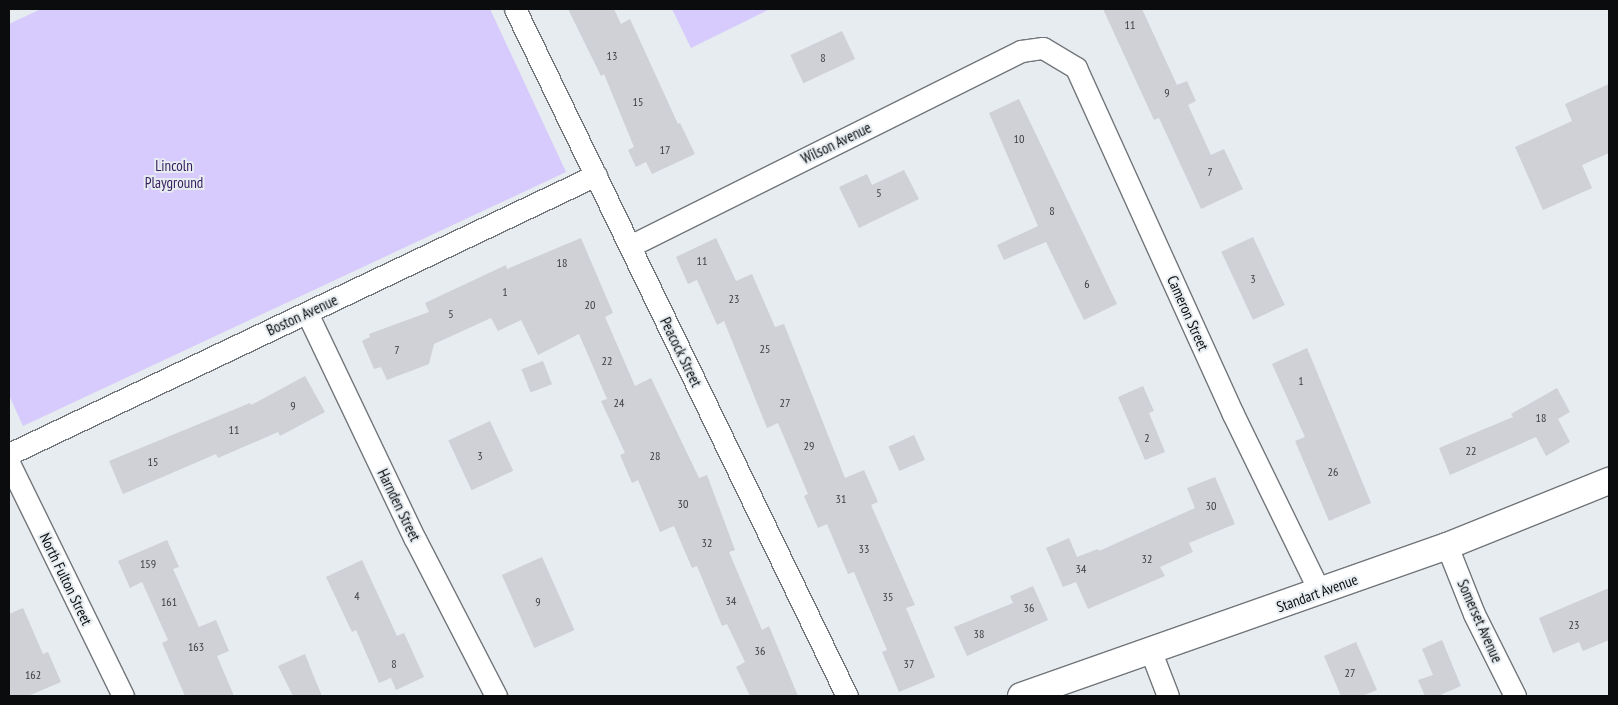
<!DOCTYPE html>
<style>
body{margin:0}
#map{position:relative;width:1618px;height:705px;overflow:hidden;background:#e6ecf0;font-family:"PT Sans Narrow",sans-serif}
div>[style]{position:absolute}
.green>*{inset:0;background:#d7cafc}
.building>*{inset:0;background:#cfd1d7;transform-origin:0 0}
.roads{filter:drop-shadow(1px 0 #72767a) drop-shadow(-1px 0 #72767a) drop-shadow(0 1px #72767a) drop-shadow(0 -1px #72767a)}
.minor>*{height:21px;margin:-10.5px;padding:0 10.5px;transform-origin:10.5px;border-radius:10.5px;background:#fff}
.tertiary>*{height:26px;margin:-13px;padding:0 13px;transform-origin:13px;border-radius:13px;background:#fff}
span{translate:-50% -50%;white-space:nowrap;text-align:center;line-height:1.15;-webkit-text-stroke:4px #e6ecf0;paint-order:stroke}
.number-label{font-size:12px;color:#3b3d40}
.number-label span{-webkit-text-stroke-width:0}
.street-label{font-size:15px;color:#0a0c0d}
.park-label{font-size:15px;color:#361d5e}
.frame{position:absolute;inset:0;border:10px solid #0a0c0d;pointer-events:none}
</style>
<div id="map">
<div class="green">
<i style="clip-path:polygon(41px 9px,490px 9px,566px 172px,23px 426px,9px 395px,9px 24px)"></i>
<i style="clip-path:polygon(672px 9px,770px 9px,691px 48px)"></i>
</div>
<div class="building">
<i style="clip-path:polygon(568px 9px,614px 9px,621px 24px,630px 19px,678px 124px,680px 123px,695px 154px,652px 174px,646px 162px,636px 167px,628px 150px,634px 147px,604px 74px,601px 76px)"></i>
<i style="clip-path:polygon(1103px 9px,1142px 9px,1177px 85px,1187px 81px,1196px 101px,1188px 105px,1211px 155px,1224px 149px,1243px 189px,1201px 209px,1159px 118px,1154px 120px)"></i>
<i style="left:842px;top:31px;width:31px;height:57px;rotate:65deg"></i>
<i style="clip-path:polygon(1609px 84px,1609px 153px,1582px 165px,1592px 188px,1543px 210px,1515px 147px,1572px 121px,1565px 104px)"></i>
<i style="clip-path:polygon(1019px 99px,1117px 304px,1084px 320px,1046px 242px,1004px 260px,997px 245px,1038px 226px,989px 113px)"></i>
<i style="clip-path:polygon(904px 170px,919px 199px,859px 228px,839px 187px,867px 174px,872px 185px)"></i>
<i style="left:1253px;top:237px;width:75px;height:35px;rotate:65deg"></i>
<i style="clip-path:polygon(581px 238px,613px 313px,605px 317px,635px 386px,651px 378px,699px 478px,707px 475px,735px 550px,729px 552px,762px 630px,769px 626px,798px 696px,750px 696px,736px 667px,745px 662px,727px 624px,722px 626px,697px 566px,692px 568px,674px 526px,660px 532px,638px 480px,632px 483px,620px 455px,625px 453px,601px 401px,607px 399px,579px 334px,538px 355px,521px 320px,498px 331px,491px 318px,434px 344px,429px 364px,387px 380px,381px 367px,374px 369px,362px 341px,370px 337px,369px 334px,429px 312px,425px 303px,506px 265px,507px 269px)"></i>
<i style="clip-path:polygon(716px 238px,736px 281px,752px 274px,775px 327px,784px 324px,845px 478px,864px 470px,878px 502px,871px 505px,915px 605px,906px 608px,935px 677px,899px 692px,882px 652px,887px 650px,854px 572px,848px 574px,827px 524px,818px 528px,804px 496px,808px 494px,778px 423px,767px 428px,724px 321px,717px 325px,697px 280px,688px 284px,676px 257px)"></i>
<i style="clip-path:polygon(1307px 348px,1371px 503px,1329px 521px,1295px 441px,1305px 437px,1272px 364px)"></i>
<i style="left:543px;top:361px;width:25px;height:23px;rotate:69deg"></i>
<i style="clip-path:polygon(305px 376px,325px 412px,280px 436px,278px 432px,218px 458px,216px 454px,123px 494px,109px 461px,250px 403px,251px 405px)"></i>
<i style="clip-path:polygon(1143px 386px,1154px 411px,1149px 413px,1165px 452px,1145px 460px,1118px 397px)"></i>
<i style="clip-path:polygon(1557px 388px,1570px 412px,1558px 419px,1570px 442px,1546px 456px,1536px 437px,1450px 475px,1439px 448px,1513px 417px,1511px 414px)"></i>
<i style="left:490px;top:421px;width:55px;height:46px;rotate:65deg"></i>
<i style="left:914px;top:435px;width:27px;height:28px;rotate:66deg"></i>
<i style="clip-path:polygon(1215px 477px,1235px 524px,1189px 543px,1193px 552px,1160px 567px,1165px 576px,1088px 609px,1076px 582px,1063px 587px,1046px 548px,1069px 538px,1077px 557px,1098px 549px,1099px 551px,1195px 508px,1187px 488px)"></i>
<i style="clip-path:polygon(167px 540px,179px 567px,173px 569px,199px 627px,216px 620px,229px 651px,217px 656px,234px 696px,185px 696px,162px 643px,168px 640px,142px 582px,130px 588px,118px 561px)"></i>
<i style="left:542px;top:557px;width:80px;height:44px;rotate:66deg"></i>
<i style="clip-path:polygon(362px 560px,397px 636px,404px 633px,424px 677px,396px 690px,391px 678px,379px 683px,356px 630px,352px 632px,326px 577px)"></i>
<i style="clip-path:polygon(1033px 586px,1048px 620px,967px 656px,954px 627px,1013px 603px,1010px 596px)"></i>
<i style="clip-path:polygon(1609px 588px,1609px 640px,1583px 651px,1579px 642px,1553px 653px,1539px 618px)"></i>
<i style="clip-path:polygon(23px 608px,43px 654px,48px 652px,61px 682px,28px 696px,9px 696px,9px 614px)"></i>
<i style="clip-path:polygon(1442px 640px,1461px 686px,1438px 696px,1425px 696px,1418px 680px,1433px 675px,1422px 649px)"></i>
<i style="clip-path:polygon(1356px 642px,1377px 690px,1362px 696px,1341px 696px,1324px 656px)"></i>
<i style="clip-path:polygon(305px 654px,314px 677px,322px 696px,293px 696px,278px 666px)"></i>
</div>
<div class="roads">
<div class="minor">
<i style="left:515px;top:9px;width:763px;rotate:64.21deg"></i>
<i style="left:630px;top:246px;width:437px;rotate:-26.5deg"></i>
<i style="left:1021px;top:51px;width:22px;rotate:-8deg"></i>
<i style="left:1043px;top:48px;width:39px;rotate:31deg"></i>
<i style="left:1076px;top:68px;width:380px;rotate:65.6deg"></i>
<i style="left:1233px;top:414px;width:198px;rotate:64deg"></i>
<i style="left:307px;top:313px;width:250px;rotate:64.5deg"></i>
<i style="left:415px;top:539px;width:177px;rotate:62.7deg"></i>
<i style="left:9px;top:454px;width:650px;rotate:-25.42deg"></i>
<i style="left:9px;top:463px;width:259px;rotate:63.9deg"></i>
<i style="left:1447px;top:546px;width:73px;rotate:68.3deg"></i>
<i style="left:1474px;top:614px;width:92px;rotate:63.4deg"></i>
<i style="left:1151px;top:652px;width:47px;rotate:68.9deg"></i>
</div>
<div class="tertiary">
<i style="left:1021px;top:696px;width:452px;rotate:-19.4deg"></i>
<i style="left:1447px;top:546px;width:175px;rotate:-21.9deg"></i>
</div>
</div>
<div class="number-label">
<span style="left:1130px;top:25px">11</span>
<span style="left:612px;top:56px">13</span>
<span style="left:823px;top:58px">8</span>
<span style="left:1167px;top:93px">9</span>
<span style="left:638px;top:102px">15</span>
<span style="left:1019px;top:139px">10</span>
<span style="left:665px;top:150px">17</span>
<span style="left:1210px;top:172px">7</span>
<span style="left:879px;top:193px">5</span>
<span style="left:1052px;top:211px">8</span>
<span style="left:702px;top:261px">11</span>
<span style="left:562px;top:263px">18</span>
<span style="left:1253px;top:279px">3</span>
<span style="left:1087px;top:284px">6</span>
<span style="left:505px;top:292px">1</span>
<span style="left:734px;top:299px">23</span>
<span style="left:590px;top:305px">20</span>
<span style="left:451px;top:314px">5</span>
<span style="left:765px;top:349px">25</span>
<span style="left:397px;top:350px">7</span>
<span style="left:607px;top:361px">22</span>
<span style="left:1301px;top:381px">1</span>
<span style="left:619px;top:403px">24</span>
<span style="left:785px;top:403px">27</span>
<span style="left:293px;top:406px">9</span>
<span style="left:1541px;top:418px">18</span>
<span style="left:234px;top:430px">11</span>
<span style="left:1147px;top:438px">2</span>
<span style="left:809px;top:446px">29</span>
<span style="left:1471px;top:451px">22</span>
<span style="left:480px;top:456px">3</span>
<span style="left:655px;top:456px">28</span>
<span style="left:153px;top:462px">15</span>
<span style="left:1333px;top:472px">26</span>
<span style="left:841px;top:499px">31</span>
<span style="left:683px;top:504px">30</span>
<span style="left:1211px;top:506px">30</span>
<span style="left:707px;top:543px">32</span>
<span style="left:864px;top:549px">33</span>
<span style="left:1147px;top:559px">32</span>
<span style="left:148px;top:564px">159</span>
<span style="left:1081px;top:569px">34</span>
<span style="left:357px;top:596px">4</span>
<span style="left:888px;top:597px">35</span>
<span style="left:731px;top:601px">34</span>
<span style="left:169px;top:602px">161</span>
<span style="left:538px;top:602px">9</span>
<span style="left:1029px;top:608px">36</span>
<span style="left:1574px;top:625px">23</span>
<span style="left:979px;top:634px">38</span>
<span style="left:196px;top:647px">163</span>
<span style="left:760px;top:651px">36</span>
<span style="left:394px;top:664px">8</span>
<span style="left:909px;top:664px">37</span>
<span style="left:1350px;top:673px">27</span>
<span style="left:33px;top:675px">162</span>
</div>
<div class="street-label">
<span style="left:836px;top:143px;rotate:-26deg">Wilson Avenue</span>
<span style="left:1188px;top:313px;rotate:66deg">Cameron Street</span>
<span style="left:302px;top:315px;rotate:-25deg">Boston Avenue</span>
<span style="left:681px;top:352px;rotate:64deg">Peacock Street</span>
<span style="left:399px;top:505px;rotate:64deg">Harnden Street</span>
<span style="left:66px;top:579px;rotate:64deg">North Fulton Street</span>
<span style="left:1317px;top:593px;rotate:-20deg">Standart Avenue</span>
<span style="left:1480px;top:621px;rotate:66deg">Somerset Avenue</span>
</div>
<div class="park-label">
<span style="left:174px;top:174px">Lincoln<br>Playground</span>
</div>
<div class="frame"></div>
</div>
